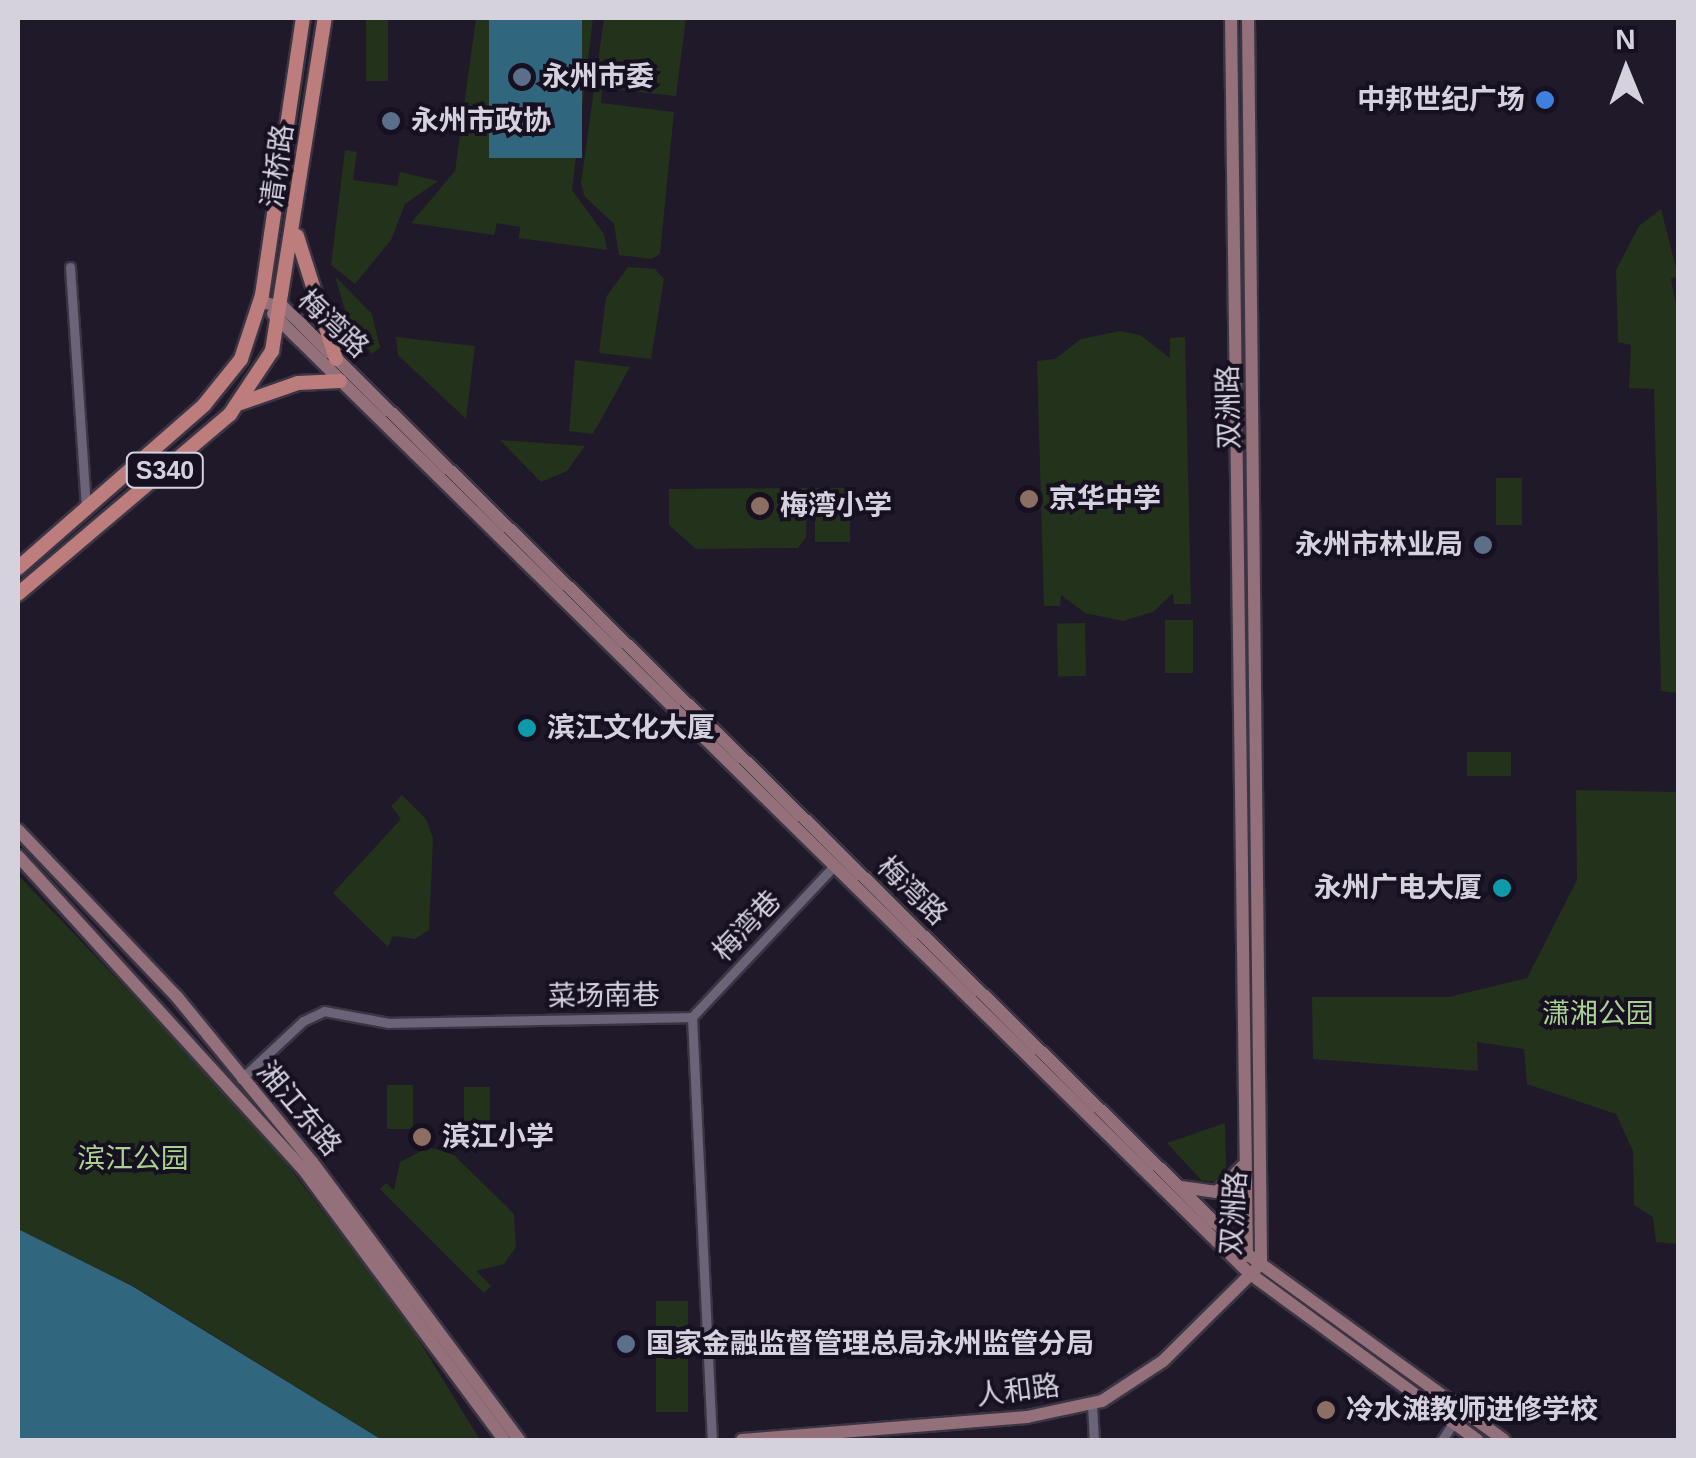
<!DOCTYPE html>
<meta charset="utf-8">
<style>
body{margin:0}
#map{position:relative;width:1696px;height:1458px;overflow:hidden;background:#20192a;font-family:Helvetica,"Noto Sans SC",sans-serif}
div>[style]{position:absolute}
.green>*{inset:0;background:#23321a;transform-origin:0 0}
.water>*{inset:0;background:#30677e;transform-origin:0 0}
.roads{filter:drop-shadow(2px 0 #3b3543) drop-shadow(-2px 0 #3b3543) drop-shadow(0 2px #3b3543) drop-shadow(0 -2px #3b3543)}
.street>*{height:9px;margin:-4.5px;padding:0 4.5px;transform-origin:4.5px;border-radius:4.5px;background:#6c6378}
.secondary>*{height:12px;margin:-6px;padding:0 6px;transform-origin:6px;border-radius:6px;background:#94707a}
.primary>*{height:14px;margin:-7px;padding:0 7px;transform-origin:7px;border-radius:7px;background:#bc7d7c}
.dots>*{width:28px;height:28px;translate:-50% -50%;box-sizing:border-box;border:5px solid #171020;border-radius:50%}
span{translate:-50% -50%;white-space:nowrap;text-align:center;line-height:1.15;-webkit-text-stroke:8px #171020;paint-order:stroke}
.shield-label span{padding:2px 8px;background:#171020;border:2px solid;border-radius:8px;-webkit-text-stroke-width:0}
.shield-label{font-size:25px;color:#d5d1dd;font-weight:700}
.poi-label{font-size:28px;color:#d5d1dd;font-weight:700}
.left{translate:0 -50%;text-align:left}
.right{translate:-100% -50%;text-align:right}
.street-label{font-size:28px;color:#d5d1dd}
.park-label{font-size:28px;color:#a9d291}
.frame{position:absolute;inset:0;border:20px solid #d5d1dd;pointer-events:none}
.north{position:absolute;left:1576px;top:20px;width:100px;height:100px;-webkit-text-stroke:8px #171020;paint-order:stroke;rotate:359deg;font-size:28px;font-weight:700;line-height:40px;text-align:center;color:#d5d1dd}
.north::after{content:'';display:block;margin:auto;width:35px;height:45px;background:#d5d1dd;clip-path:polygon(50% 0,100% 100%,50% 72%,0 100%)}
</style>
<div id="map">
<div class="green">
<i style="left:366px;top:18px;width:22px;height:63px"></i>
<i style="clip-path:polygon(476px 18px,593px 18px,572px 190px,604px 234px,607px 250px,519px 238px,520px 227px,497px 223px,494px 235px,411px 223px,455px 171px)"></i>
<i style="clip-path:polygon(604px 18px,686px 18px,676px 96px,602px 88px,601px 103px,674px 112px,660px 254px,651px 259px,619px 255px,614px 224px,585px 197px,581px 183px)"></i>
<i style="clip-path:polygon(345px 150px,357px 152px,353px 180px,397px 186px,400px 172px,438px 181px,405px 204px,391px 240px,355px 284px,331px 265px)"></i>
<i style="clip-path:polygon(1661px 209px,1678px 276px,1671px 279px,1678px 314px,1678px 693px,1661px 691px,1654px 389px,1629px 388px,1631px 345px,1618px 342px,1616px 270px,1639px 226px)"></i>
<i style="clip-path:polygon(628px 267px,655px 269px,664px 279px,651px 359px,599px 353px,606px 297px)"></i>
<i style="clip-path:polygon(335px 276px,372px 314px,380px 348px,372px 354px,348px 321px)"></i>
<i style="clip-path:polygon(1120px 331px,1140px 335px,1170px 358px,1170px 338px,1185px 337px,1191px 604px,1174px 604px,1173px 593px,1153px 612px,1123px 621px,1085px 613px,1061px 595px,1060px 606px,1044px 606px,1037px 361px,1055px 359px,1081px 339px)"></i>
<i style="clip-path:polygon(396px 337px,475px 346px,466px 419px,398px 355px)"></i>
<i style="clip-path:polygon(575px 360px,630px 367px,593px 434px,569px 431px)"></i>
<i style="clip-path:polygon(500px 440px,585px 446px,567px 471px,541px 482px)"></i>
<i style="left:1496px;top:478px;width:26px;height:47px"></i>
<i style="clip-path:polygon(807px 488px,806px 537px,798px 548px,696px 549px,669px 525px,669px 489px)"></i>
<i style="left:850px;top:488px;width:54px;height:35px;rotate:90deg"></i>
<i style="left:1165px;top:620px;width:28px;height:53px"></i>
<i style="left:1085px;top:623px;width:53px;height:28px;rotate:89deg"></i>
<i style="left:1467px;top:752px;width:44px;height:24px"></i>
<i style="clip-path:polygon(1576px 790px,1678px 792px,1678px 1244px,1656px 1242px,1653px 1217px,1634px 1205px,1633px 1151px,1616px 1114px,1527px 1084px,1524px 1049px,1477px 1042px,1478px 1071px,1313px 1059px,1312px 997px,1449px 997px,1527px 978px,1577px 880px)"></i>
<i style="clip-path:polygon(402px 795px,426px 819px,433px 839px,429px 930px,415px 939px,393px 936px,388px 947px,333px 893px,401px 819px,391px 806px)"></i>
<i style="clip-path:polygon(18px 875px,259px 1128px,407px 1321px,480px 1440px,382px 1440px,133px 1286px,18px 1229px)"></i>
<i style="left:387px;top:1085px;width:26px;height:44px"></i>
<i style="left:464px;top:1087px;width:26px;height:44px"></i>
<i style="clip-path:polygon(1225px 1123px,1226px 1172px,1216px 1182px,1202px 1181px,1167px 1143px)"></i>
<i style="clip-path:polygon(429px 1147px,454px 1155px,514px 1214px,516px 1247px,504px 1264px,476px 1271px,491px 1286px,484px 1293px,380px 1189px,386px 1183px,394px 1190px,400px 1162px)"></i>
<i style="left:656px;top:1301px;width:32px;height:111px"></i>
</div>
<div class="water">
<i style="left:489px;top:18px;width:93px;height:140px"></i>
<i style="clip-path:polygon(18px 1229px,132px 1286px,382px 1440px,18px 1440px)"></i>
</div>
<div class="roads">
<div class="street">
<i style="left:70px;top:267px;width:243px;rotate:86.2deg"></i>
<i style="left:692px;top:1017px;width:207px;rotate:-46.8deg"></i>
<i style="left:241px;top:1079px;width:85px;rotate:-43.1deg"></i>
<i style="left:303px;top:1021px;width:23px;rotate:-25deg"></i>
<i style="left:324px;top:1011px;width:66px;rotate:10.5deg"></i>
<i style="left:389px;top:1023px;width:303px;rotate:-1.1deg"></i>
<i style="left:692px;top:1017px;width:423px;rotate:87.3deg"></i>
<i style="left:1092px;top:1404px;width:36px;rotate:87deg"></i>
<i style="left:1442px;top:1440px;width:20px;rotate:-57deg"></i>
</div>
<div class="secondary">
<i style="left:1231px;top:18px;width:1238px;rotate:89.26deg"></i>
<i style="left:1248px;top:18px;width:1247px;rotate:89.4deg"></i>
<i style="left:260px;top:302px;width:24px;rotate:12deg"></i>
<i style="left:283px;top:307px;width:26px;rotate:43deg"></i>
<i style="left:302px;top:325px;width:1325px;rotate:44.51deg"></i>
<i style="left:1247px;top:1254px;width:317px;rotate:35.9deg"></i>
<i style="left:273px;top:314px;width:1368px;rotate:44.5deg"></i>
<i style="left:1249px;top:1273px;width:283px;rotate:36.2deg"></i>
<i style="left:18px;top:830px;width:231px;rotate:46.4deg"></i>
<i style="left:177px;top:997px;width:213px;rotate:50.7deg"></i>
<i style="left:312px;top:1162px;width:347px;rotate:53.3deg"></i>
<i style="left:18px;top:856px;width:423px;rotate:47.7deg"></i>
<i style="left:303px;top:1169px;width:337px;rotate:53.4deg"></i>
<i style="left:1181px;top:1187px;width:36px;rotate:8deg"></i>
<i style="left:1217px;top:1192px;width:37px;rotate:-45deg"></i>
<i style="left:742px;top:1440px;width:286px;rotate:-4.6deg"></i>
<i style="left:1027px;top:1417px;width:77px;rotate:-12deg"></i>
<i style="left:1102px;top:1401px;width:73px;rotate:-33.3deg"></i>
<i style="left:1163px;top:1361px;width:131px;rotate:-44.7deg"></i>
</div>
<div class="primary">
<i style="left:297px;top:236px;width:129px;rotate:72.4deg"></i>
<i style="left:241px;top:403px;width:60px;rotate:-19.3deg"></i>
<i style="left:298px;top:383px;width:42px;rotate:-2.7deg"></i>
<i style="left:18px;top:568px;width:247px;rotate:-41.2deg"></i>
<i style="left:204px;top:405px;width:59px;rotate:-51.2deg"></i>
<i style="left:241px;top:359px;width:67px;rotate:-71.8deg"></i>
<i style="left:262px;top:295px;width:280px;rotate:-81.6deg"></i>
<i style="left:18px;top:594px;width:278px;rotate:-40.3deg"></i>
<i style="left:230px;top:414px;width:76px;rotate:-56.3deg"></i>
<i style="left:272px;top:351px;width:337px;rotate:-81deg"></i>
</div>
</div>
<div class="dots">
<i style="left:522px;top:77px;background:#5c6f8a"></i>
<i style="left:1545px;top:100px;background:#3f7fe0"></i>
<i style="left:391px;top:121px;background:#5c6f8a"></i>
<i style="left:1029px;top:499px;background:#8d6e63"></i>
<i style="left:760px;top:506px;background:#8d6e63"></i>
<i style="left:1483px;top:545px;background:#5c6f8a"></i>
<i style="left:527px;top:728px;background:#0f9aa8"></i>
<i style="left:1502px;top:888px;background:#0f9aa8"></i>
<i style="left:422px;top:1137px;background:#8d6e63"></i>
<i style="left:626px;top:1344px;background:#5c6f8a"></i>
<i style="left:1326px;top:1410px;background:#8d6e63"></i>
</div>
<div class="shield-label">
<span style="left:165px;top:470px">S340</span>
</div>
<div class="poi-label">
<span class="left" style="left:542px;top:77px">永州市委</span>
<span class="right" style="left:1525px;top:100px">中邦世纪广场</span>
<span class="left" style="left:411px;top:121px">永州市政协</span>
<span class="left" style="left:1049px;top:499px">京华中学</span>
<span class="left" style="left:780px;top:506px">梅湾小学</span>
<span class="right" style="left:1463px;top:545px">永州市林业局</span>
<span class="left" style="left:547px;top:728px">滨江文化大厦</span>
<span class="right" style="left:1482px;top:888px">永州广电大厦</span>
<span class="left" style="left:442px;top:1137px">滨江小学</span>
<span class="left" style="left:646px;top:1344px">国家金融监督管理总局永州监管分局</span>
<span class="left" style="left:1346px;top:1410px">冷水滩教师进修学校</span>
</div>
<div class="street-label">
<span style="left:278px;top:166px;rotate:-82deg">清桥路</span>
<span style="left:333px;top:324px;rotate:43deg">梅湾路</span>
<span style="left:1229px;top:407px;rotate:-91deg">双洲路</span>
<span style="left:912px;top:891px;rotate:44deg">梅湾路</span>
<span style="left:747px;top:926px;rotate:-47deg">梅湾巷</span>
<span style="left:604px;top:996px;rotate:-1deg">菜场南巷</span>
<span style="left:299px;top:1109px;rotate:50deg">湘江东路</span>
<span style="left:1234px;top:1213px;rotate:-86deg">双洲路</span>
<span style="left:1018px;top:1391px;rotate:-7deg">人和路</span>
</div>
<div class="park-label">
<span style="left:1598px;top:1014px">潇湘公园</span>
<span style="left:133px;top:1159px">滨江公园</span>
</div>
<div class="frame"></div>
<div class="north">N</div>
</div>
